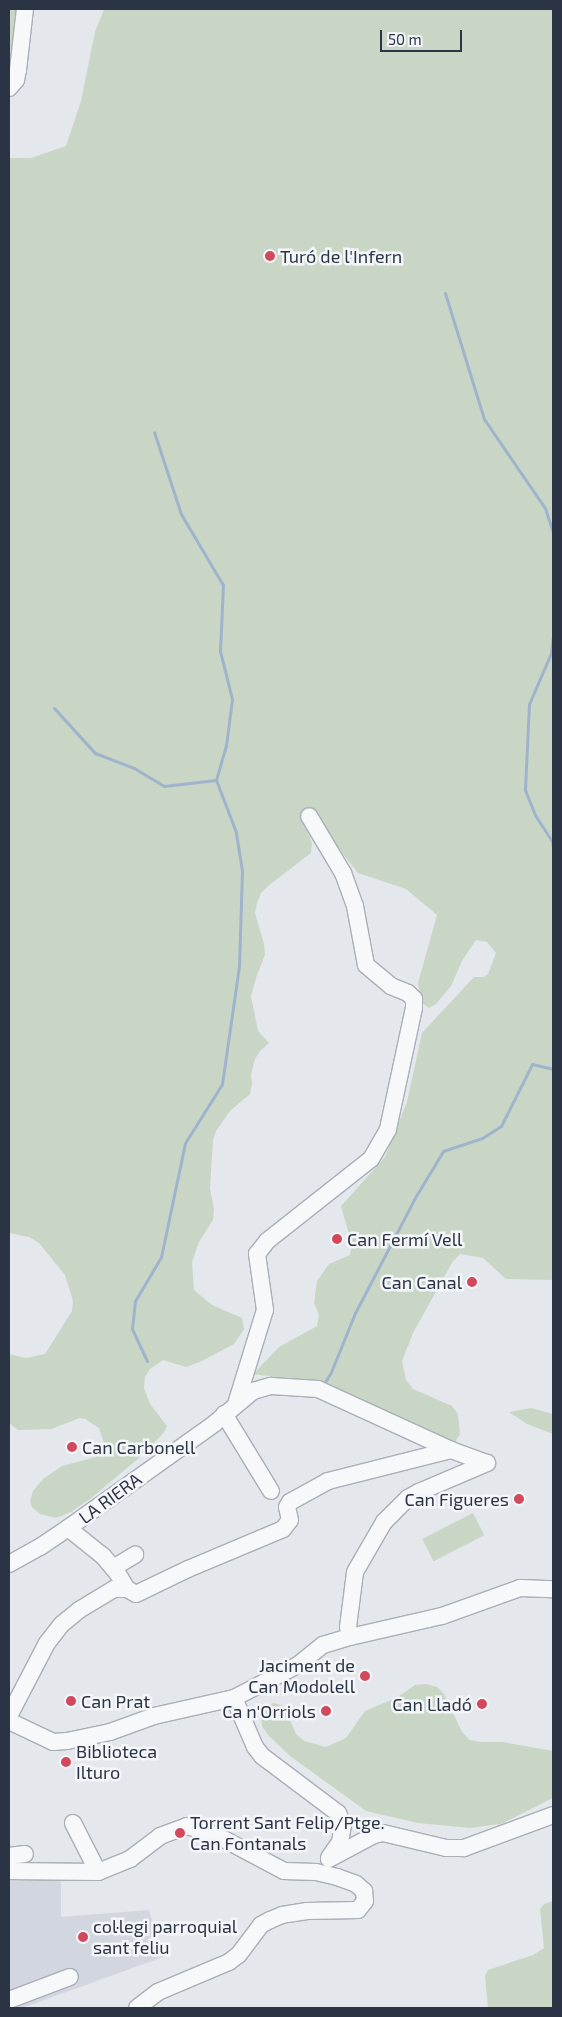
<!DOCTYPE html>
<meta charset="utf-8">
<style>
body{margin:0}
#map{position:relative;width:562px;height:2017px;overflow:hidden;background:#e4e7ec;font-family:"Exo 2",sans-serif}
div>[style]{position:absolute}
.built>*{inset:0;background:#d2d6de}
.green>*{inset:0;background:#c9d6c5;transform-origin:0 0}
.stream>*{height:3px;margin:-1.5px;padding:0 1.5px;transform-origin:1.5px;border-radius:1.5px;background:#9fb4cc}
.roads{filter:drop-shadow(1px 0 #a9aeb7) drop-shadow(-1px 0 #a9aeb7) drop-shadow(0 1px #a9aeb7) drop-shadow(0 -1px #a9aeb7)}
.minor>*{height:16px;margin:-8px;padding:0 8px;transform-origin:8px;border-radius:8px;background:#f7f8fa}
.dots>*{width:14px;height:14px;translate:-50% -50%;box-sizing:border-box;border:2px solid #f4f6f9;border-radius:50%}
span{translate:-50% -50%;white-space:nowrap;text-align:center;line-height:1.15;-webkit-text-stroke:5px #f4f6f9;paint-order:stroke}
.poi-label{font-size:18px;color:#2b3445}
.left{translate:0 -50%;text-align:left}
.right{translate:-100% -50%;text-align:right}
.street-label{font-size:18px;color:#2b3445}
.frame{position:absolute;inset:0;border:10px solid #2b3445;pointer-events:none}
.scale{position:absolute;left:380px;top:30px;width:82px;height:22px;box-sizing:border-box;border:2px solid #2b3445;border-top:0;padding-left:6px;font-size:15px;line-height:18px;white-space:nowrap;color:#2b3445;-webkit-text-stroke:4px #f4f6f9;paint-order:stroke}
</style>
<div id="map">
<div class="built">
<i style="clip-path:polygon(9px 1877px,61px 1881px,61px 1917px,149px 1910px,163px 1957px,22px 2008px,9px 2008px)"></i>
</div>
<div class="green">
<i style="clip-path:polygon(9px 9px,17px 9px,9px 72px)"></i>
<i style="clip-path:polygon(104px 9px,553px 9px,553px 1280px,506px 1279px,483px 1258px,460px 1254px,453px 1261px,413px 1333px,402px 1361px,406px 1380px,413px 1389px,452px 1406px,458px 1414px,460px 1434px,454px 1444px,309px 1381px,253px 1374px,279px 1347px,317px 1326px,319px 1315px,314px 1303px,317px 1281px,329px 1264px,350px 1255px,352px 1245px,341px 1206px,385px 1157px,407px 1102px,422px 1033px,474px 977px,484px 977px,488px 974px,496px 953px,487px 942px,476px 940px,462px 961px,451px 986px,436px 1004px,429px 1008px,421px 1002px,418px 983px,437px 915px,406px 889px,358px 873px,315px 818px,305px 824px,312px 843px,311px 853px,268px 886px,261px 893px,257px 903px,255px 913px,264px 944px,265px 955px,257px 975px,251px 996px,258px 1031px,269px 1043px,261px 1050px,255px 1059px,251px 1075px,252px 1084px,250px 1094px,230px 1111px,216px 1131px,213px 1140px,210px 1188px,214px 1209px,213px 1220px,199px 1242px,192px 1262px,194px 1290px,212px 1305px,242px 1318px,244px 1329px,234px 1344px,200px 1362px,186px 1367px,163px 1360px,150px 1369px,145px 1377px,144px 1388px,150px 1404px,167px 1426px,165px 1431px,145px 1453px,90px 1499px,71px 1512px,56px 1518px,40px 1514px,32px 1507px,30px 1501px,33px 1491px,43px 1479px,62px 1466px,96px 1457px,104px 1443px,99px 1428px,85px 1419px,80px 1418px,51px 1429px,18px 1430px,9px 1423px,9px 1354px,26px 1358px,45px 1354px,72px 1311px,73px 1301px,65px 1275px,39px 1243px,29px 1237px,9px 1233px,9px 158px,31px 158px,66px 146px,81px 101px,95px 32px)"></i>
<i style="clip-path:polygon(531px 1408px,553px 1414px,553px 1434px,527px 1424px,509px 1412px)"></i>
<i style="left:473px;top:1513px;width:25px;height:57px;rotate:63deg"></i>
<i style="clip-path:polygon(426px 1684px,437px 1687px,444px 1694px,462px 1732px,470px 1740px,480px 1742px,503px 1742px,553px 1751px,553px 1798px,501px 1824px,470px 1828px,418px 1823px,366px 1811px,290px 1756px,268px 1735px,262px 1726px,261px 1716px,264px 1706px,274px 1703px,284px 1706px,296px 1734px,304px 1741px,326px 1747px,346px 1738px,365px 1711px,396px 1698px,415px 1685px)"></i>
<i style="clip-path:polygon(553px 1901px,553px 2008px,488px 2008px,485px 1976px,488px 1970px,533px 1955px,544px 1948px,540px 1909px,544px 1904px)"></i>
</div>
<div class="stream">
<i style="left:445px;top:293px;width:132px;rotate:72.8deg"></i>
<i style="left:484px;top:419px;width:108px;rotate:55.6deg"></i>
<i style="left:545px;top:508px;width:26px;rotate:72deg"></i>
<i style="left:553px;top:636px;width:17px;rotate:97deg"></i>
<i style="left:551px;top:653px;width:56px;rotate:113.3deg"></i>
<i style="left:529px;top:704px;width:86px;rotate:92.7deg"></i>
<i style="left:525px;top:790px;width:27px;rotate:68deg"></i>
<i style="left:535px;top:815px;width:31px;rotate:57deg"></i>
<i style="left:552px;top:841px;width:6px;rotate:81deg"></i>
<i style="left:54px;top:708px;width:61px;rotate:47.7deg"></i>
<i style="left:95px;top:753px;width:42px;rotate:21deg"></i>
<i style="left:134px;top:768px;width:35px;rotate:31deg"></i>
<i style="left:164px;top:786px;width:52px;rotate:-6.6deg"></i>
<i style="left:553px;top:931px;width:4px;rotate:90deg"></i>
<i style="left:147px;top:1361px;width:35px;rotate:-115deg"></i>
<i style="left:132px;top:1329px;width:28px;rotate:-84deg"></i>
<i style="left:135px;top:1301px;width:51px;rotate:-59.4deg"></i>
<i style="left:161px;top:1257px;width:116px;rotate:-78.1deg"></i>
<i style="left:185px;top:1143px;width:70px;rotate:-57.9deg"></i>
<i style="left:222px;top:1084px;width:119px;rotate:-81.8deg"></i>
<i style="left:239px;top:966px;width:95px;rotate:-88.2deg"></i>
<i style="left:242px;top:871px;width:39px;rotate:-99deg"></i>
<i style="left:236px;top:832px;width:56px;rotate:-111deg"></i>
<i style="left:216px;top:780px;width:35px;rotate:-74deg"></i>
<i style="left:226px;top:746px;width:47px;rotate:-82.7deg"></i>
<i style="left:232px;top:699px;width:49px;rotate:-104deg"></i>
<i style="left:220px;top:651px;width:66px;rotate:-87.4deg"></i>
<i style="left:223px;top:585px;width:82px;rotate:-120.6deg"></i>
<i style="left:181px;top:514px;width:86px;rotate:-108.2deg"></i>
<i style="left:323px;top:1385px;width:15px;rotate:-58deg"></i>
<i style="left:331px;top:1372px;width:64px;rotate:-67.9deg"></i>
<i style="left:355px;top:1313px;width:132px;rotate:-62.5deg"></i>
<i style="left:416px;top:1196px;width:52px;rotate:-59deg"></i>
<i style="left:443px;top:1151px;width:41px;rotate:-18.4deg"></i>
<i style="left:482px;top:1138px;width:22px;rotate:-32deg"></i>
<i style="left:501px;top:1126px;width:69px;rotate:-63.4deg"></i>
<i style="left:532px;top:1064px;width:22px;rotate:13deg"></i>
</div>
<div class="roads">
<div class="minor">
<i style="left:9px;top:88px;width:11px;rotate:-49deg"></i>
<i style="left:16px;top:80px;width:10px;rotate:-79deg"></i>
<i style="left:18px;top:70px;width:61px;rotate:-83.5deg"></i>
<i style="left:236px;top:1404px;width:98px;rotate:-72.9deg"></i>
<i style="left:265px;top:1310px;width:57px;rotate:-98.1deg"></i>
<i style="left:257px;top:1254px;width:16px;rotate:-52deg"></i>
<i style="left:267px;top:1241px;width:132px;rotate:-38.3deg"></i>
<i style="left:371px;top:1159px;width:34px;rotate:-60deg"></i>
<i style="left:388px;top:1129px;width:124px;rotate:-77.9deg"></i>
<i style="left:414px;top:1008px;width:9px;rotate:-90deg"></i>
<i style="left:414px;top:999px;width:8px;rotate:-135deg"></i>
<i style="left:408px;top:993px;width:18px;rotate:-158deg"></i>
<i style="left:391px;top:986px;width:33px;rotate:-140deg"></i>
<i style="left:366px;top:965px;width:60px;rotate:-100.6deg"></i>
<i style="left:355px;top:906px;width:35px;rotate:-110deg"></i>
<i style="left:343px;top:873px;width:66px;rotate:-120.8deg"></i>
<i style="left:224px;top:1414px;width:90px;rotate:58.6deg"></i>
<i style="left:68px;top:1528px;width:45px;rotate:38.7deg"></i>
<i style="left:103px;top:1556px;width:23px;rotate:50deg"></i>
<i style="left:118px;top:1574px;width:17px;rotate:59deg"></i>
<i style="left:9px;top:1564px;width:35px;rotate:-29deg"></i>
<i style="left:40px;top:1547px;width:34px;rotate:-34deg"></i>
<i style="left:68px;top:1528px;width:181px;rotate:-35.5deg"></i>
<i style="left:215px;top:1423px;width:50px;rotate:-40.1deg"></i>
<i style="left:253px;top:1391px;width:19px;rotate:-16deg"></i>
<i style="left:271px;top:1386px;width:47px;rotate:3.7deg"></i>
<i style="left:318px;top:1389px;width:146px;rotate:24.6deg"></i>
<i style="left:451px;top:1450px;width:38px;rotate:20deg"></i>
<i style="left:113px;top:1568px;width:26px;rotate:-31deg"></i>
<i style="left:350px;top:1637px;width:10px;rotate:-101deg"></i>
<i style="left:348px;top:1627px;width:55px;rotate:-82.7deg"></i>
<i style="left:355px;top:1572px;width:58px;rotate:-59.9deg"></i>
<i style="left:384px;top:1522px;width:34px;rotate:-45deg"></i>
<i style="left:408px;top:1498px;width:13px;rotate:-29deg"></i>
<i style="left:419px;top:1492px;width:74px;rotate:-23.1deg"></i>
<i style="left:234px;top:1698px;width:53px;rotate:66.8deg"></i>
<i style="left:255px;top:1747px;width:11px;rotate:52deg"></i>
<i style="left:262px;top:1756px;width:95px;rotate:36.9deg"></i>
<i style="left:338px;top:1813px;width:13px;rotate:67deg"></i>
<i style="left:343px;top:1825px;width:17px;rotate:100deg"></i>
<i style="left:340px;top:1842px;width:19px;rotate:125deg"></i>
<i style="left:9px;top:1716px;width:82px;rotate:-62.5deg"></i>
<i style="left:47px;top:1643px;width:24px;rotate:-52deg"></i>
<i style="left:62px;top:1624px;width:22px;rotate:-39deg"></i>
<i style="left:79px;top:1610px;width:41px;rotate:-31deg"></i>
<i style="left:114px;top:1589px;width:13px"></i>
<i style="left:127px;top:1589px;width:10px;rotate:29deg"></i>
<i style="left:136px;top:1594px;width:58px;rotate:-25.7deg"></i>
<i style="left:188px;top:1569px;width:103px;rotate:-22.8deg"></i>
<i style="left:283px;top:1529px;width:11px;rotate:-52deg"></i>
<i style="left:290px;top:1520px;width:13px;rotate:-103deg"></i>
<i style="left:287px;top:1507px;width:6px;rotate:-59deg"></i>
<i style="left:290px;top:1502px;width:43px;rotate:-28.9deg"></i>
<i style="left:328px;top:1481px;width:127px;rotate:-14.1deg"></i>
<i style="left:9px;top:1721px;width:49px;rotate:25.5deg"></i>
<i style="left:53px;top:1742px;width:14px;rotate:-4deg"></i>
<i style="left:67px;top:1741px;width:44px;rotate:-11.8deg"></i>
<i style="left:110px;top:1732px;width:47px;rotate:-20deg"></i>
<i style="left:154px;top:1716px;width:82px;rotate:-12.7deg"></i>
<i style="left:234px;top:1698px;width:72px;rotate:-27.3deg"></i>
<i style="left:298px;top:1665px;width:32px;rotate:-39deg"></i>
<i style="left:323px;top:1645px;width:28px;rotate:-17deg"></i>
<i style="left:350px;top:1637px;width:94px;rotate:-12.9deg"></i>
<i style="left:442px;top:1616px;width:83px;rotate:-19.7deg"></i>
<i style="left:520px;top:1588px;width:33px;rotate:2deg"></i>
<i style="left:73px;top:1823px;width:55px;rotate:63deg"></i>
<i style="left:9px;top:1856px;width:16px;rotate:-7deg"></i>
<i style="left:329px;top:1859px;width:51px;rotate:-28.1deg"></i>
<i style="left:374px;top:1835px;width:9px;rotate:-13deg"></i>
<i style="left:383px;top:1833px;width:65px;rotate:13.4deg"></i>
<i style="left:446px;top:1848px;width:18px"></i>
<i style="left:464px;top:1848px;width:95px;rotate:-20.3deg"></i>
<i style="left:9px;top:1871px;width:89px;rotate:0.6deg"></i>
<i style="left:98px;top:1872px;width:35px;rotate:-22deg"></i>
<i style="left:130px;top:1859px;width:38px;rotate:-37deg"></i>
<i style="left:160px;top:1836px;width:29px;rotate:-20deg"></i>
<i style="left:187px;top:1826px;width:33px;rotate:18deg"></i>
<i style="left:218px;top:1836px;width:75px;rotate:27.9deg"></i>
<i style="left:284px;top:1871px;width:32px;rotate:2deg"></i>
<i style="left:316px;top:1872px;width:22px;rotate:13deg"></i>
<i style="left:337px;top:1877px;width:20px;rotate:20deg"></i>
<i style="left:356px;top:1884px;width:11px;rotate:41deg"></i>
<i style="left:364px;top:1891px;width:10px;rotate:84deg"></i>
<i style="left:365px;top:1901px;width:11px;rotate:128deg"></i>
<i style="left:358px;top:1910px;width:51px;rotate:178.9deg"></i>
<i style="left:307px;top:1911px;width:25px;rotate:171deg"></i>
<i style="left:282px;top:1915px;width:13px;rotate:157deg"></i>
<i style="left:270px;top:1920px;width:10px;rotate:151deg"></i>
<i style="left:261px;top:1925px;width:38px;rotate:127deg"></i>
<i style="left:238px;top:1955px;width:11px;rotate:142deg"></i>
<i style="left:229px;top:1962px;width:77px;rotate:157.1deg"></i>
<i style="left:158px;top:1992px;width:26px;rotate:143deg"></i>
<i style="left:9px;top:2000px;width:65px;rotate:-20.7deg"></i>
</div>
</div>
<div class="dots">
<i style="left:270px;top:256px;background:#d1495b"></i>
<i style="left:337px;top:1239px;background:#d1495b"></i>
<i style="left:472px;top:1282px;background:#d1495b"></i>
<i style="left:72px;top:1447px;background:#d1495b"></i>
<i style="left:519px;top:1499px;background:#d1495b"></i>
<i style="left:365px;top:1676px;background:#d1495b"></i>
<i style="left:71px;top:1701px;background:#d1495b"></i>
<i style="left:482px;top:1704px;background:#d1495b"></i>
<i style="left:326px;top:1711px;background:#d1495b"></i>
<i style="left:66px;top:1762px;background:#d1495b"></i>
<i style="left:180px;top:1833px;background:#d1495b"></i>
<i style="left:83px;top:1937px;background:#d1495b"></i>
</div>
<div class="poi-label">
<span class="left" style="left:280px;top:256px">Turó de l'Infern</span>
<span class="left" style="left:347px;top:1239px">Can Fermí Vell</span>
<span class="right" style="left:462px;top:1282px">Can Canal</span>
<span class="left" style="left:82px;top:1447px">Can Carbonell</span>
<span class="right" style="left:509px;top:1499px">Can Figueres</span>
<span class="right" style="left:355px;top:1676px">Jaciment de<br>Can Modolell</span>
<span class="left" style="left:81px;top:1701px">Can Prat</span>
<span class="right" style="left:472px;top:1704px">Can Lladó</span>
<span class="right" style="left:316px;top:1711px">Ca n'Orriols</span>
<span class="left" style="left:76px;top:1762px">Biblioteca<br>Ilturo</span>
<span class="left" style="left:190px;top:1833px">Torrent Sant Felip/Ptge.<br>Can Fontanals</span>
<span class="left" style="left:93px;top:1937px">col·legi parroquial<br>sant feliu</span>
</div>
<div class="street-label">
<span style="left:110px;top:1498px;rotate:-36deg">LA RIERA</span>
</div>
<div class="frame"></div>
<div class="scale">50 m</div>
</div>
